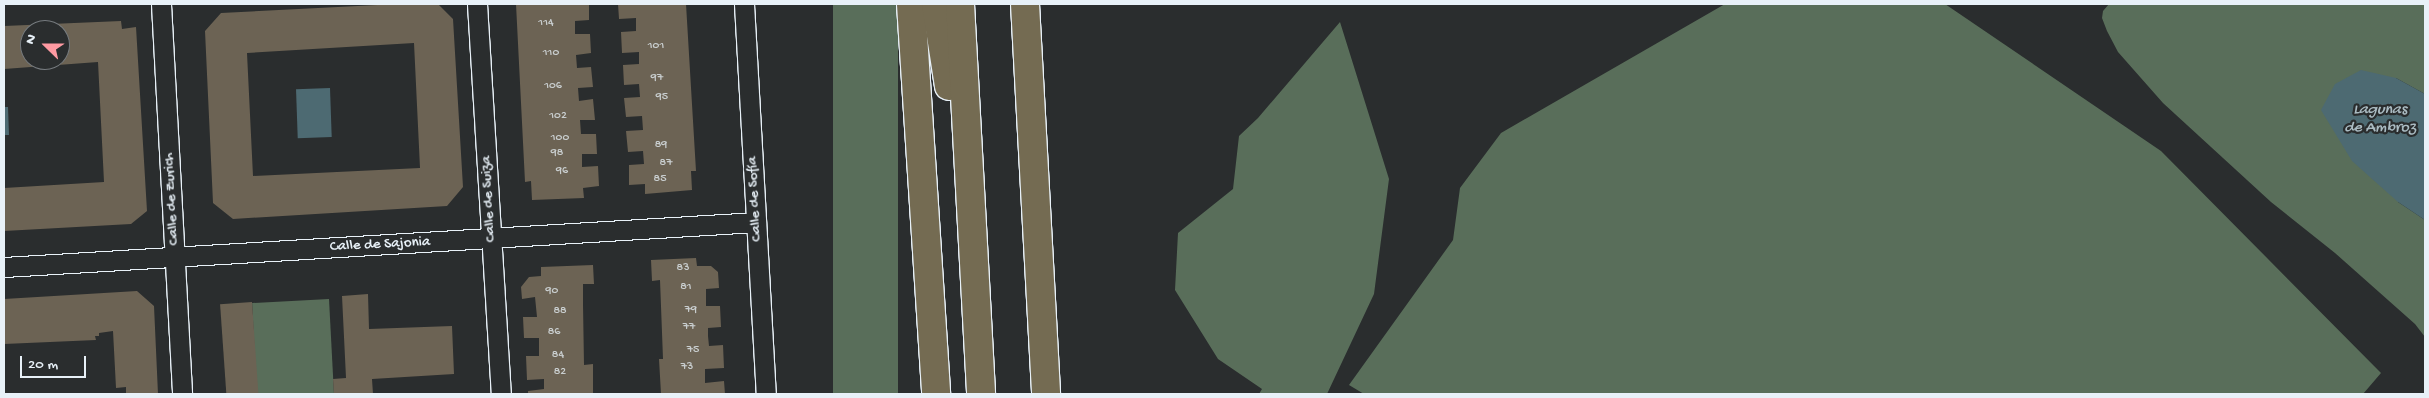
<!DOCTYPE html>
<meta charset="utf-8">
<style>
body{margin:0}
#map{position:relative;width:2429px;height:398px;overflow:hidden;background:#2a2d2e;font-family:"Gochi Hand",sans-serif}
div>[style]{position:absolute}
.green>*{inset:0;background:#596e5a;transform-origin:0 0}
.water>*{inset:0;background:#4d6a72;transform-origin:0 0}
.building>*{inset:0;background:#6c6354;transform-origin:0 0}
.roads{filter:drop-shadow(1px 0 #e8f1f8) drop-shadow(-1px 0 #e8f1f8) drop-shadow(0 1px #e8f1f8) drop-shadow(0 -1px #e8f1f8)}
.minor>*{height:19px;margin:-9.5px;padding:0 9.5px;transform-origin:9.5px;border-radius:9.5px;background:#2a2d2e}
.motorway>*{height:28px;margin:-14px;padding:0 14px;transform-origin:14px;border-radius:14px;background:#746b52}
span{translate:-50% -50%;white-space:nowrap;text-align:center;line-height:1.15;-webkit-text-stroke:4.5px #2a2d2e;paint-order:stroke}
.number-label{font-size:12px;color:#c9cecf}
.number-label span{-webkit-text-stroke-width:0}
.street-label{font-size:15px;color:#e8f1f8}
.water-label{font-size:16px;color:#aabbc2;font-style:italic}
.frame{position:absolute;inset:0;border:5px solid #e8f1f8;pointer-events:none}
.north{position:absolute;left:20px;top:20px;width:50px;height:50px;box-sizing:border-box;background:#2a2d2e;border:1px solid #767b7f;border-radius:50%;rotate:292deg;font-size:14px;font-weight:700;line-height:20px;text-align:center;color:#e8f1f8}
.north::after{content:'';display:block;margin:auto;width:18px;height:22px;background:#ff9aa2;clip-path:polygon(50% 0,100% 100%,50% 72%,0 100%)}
.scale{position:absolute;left:20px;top:356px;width:66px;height:22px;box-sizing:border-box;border:2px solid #e8f1f8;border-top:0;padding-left:6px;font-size:15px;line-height:18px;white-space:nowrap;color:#e8f1f8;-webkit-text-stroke:4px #2a2d2e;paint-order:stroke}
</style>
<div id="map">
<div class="green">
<i style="left:833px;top:4px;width:65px;height:391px"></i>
<i style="clip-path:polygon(1725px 4px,1945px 4px,2161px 151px,2381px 373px,2363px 394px,1364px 394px,1349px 385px,1453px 240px,1460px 188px,1501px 133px)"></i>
<i style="clip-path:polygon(2109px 4px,2425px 4px,2425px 94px,2396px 78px,2398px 202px,2425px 220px,2425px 337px,2415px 324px,2335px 253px,2271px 202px,2163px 103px,2118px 52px,2107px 31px,2102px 18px,2103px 11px)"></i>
<i style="clip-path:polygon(1340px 22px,1389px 179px,1374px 294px,1327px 394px,1259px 394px,1262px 389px,1218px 359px,1175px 290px,1178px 233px,1233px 189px,1239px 136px,1258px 118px)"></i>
<i style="left:329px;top:299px;width:95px;height:77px;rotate:87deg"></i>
</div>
<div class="water">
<i style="clip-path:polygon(2361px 70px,2396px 78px,2425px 94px,2425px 220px,2398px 202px,2352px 161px,2321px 110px,2335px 84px)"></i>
<i style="left:330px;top:88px;width:49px;height:34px;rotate:88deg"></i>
<i style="clip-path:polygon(4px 107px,8px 107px,9px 135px,4px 135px)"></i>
</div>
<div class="building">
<i style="clip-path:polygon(evenodd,397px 4px,438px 4px,453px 19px,463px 187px,447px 206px,233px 219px,213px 203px,205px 31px,221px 13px,397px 4px,414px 43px,420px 168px,253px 176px,247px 53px,414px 43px)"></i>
<i style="clip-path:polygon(516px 4px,589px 4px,589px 20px,575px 21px,575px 34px,590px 34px,591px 53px,576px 55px,577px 68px,591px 67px,593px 87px,578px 88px,579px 101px,593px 99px,595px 120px,580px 120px,581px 134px,596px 134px,597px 154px,582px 154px,582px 167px,598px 166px,599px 186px,583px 188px,584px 198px,532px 200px,531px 181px,525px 182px)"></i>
<i style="clip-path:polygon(618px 4px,686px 4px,696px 171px,691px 171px,692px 190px,645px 194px,645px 184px,629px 185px,629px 165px,644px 164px,643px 151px,628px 152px,626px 131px,643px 130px,642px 116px,626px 117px,624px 98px,640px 97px,639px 84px,624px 85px,623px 65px,639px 64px,639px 52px,622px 53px,621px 32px,636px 31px,636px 18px,619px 19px)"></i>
<i style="clip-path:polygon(evenodd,121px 21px,122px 29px,136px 27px,147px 211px,131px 224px,4px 231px,4px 188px,104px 182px,98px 62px,4px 69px,4px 26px,121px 21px,30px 30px,60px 30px,60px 60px,30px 60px,30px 30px)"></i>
<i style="clip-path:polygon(696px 258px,697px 266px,711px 266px,718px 272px,719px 288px,706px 289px,706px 306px,720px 306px,721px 327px,708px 328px,708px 336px,709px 346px,723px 345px,724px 368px,705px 369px,705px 383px,724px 381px,725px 394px,661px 394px,659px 359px,663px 359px,660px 280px,652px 281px,651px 260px)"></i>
<i style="clip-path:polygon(593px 265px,594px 284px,583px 284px,583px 304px,584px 365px,593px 364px,593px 394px,528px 394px,528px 391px,544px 389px,544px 379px,527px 380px,526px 356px,539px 356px,539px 338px,524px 338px,523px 317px,537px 317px,535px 297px,522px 299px,521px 287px,529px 277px,541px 276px,541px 267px)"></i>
<i style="clip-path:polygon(137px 291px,154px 306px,158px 394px,126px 394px,126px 387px,116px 388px,113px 331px,99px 333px,99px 336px,95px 336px,96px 340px,4px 344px,4px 299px)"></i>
<i style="clip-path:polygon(368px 294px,369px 329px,452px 326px,454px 374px,372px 379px,373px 394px,334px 394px,333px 379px,346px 378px,342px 296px)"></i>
<i style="left:252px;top:302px;width:92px;height:32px;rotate:86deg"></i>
</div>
<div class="roads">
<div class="minor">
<i style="left:161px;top:4px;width:391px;rotate:86.9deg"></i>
<i style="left:477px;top:4px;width:391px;rotate:86.5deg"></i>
<i style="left:744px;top:4px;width:391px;rotate:86.8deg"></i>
<i style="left:4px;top:267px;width:753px;rotate:-3.42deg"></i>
</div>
<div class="motorway">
<i style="left:911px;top:4px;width:391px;rotate:86.3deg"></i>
<i style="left:936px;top:4px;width:83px;rotate:81deg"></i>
<i style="left:960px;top:4px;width:391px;rotate:86.9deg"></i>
<i style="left:1025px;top:4px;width:391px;rotate:86.9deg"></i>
</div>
</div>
<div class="number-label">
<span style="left:546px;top:24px">114</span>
<span style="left:656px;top:47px">101</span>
<span style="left:551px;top:54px">110</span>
<span style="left:657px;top:79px">97</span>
<span style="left:553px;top:87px">106</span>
<span style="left:662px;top:98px">95</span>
<span style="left:558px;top:117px">102</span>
<span style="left:560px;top:139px">100</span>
<span style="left:661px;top:146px">89</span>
<span style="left:557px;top:154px">98</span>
<span style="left:666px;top:164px">87</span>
<span style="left:562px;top:172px">96</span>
<span style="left:660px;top:180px">85</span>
<span style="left:683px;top:269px">83</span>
<span style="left:686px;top:288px">81</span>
<span style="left:552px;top:292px">90</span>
<span style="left:691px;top:311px">79</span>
<span style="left:560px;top:312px">88</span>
<span style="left:689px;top:328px">77</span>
<span style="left:554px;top:333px">86</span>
<span style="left:693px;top:351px">75</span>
<span style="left:558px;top:356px">84</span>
<span style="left:687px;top:368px">73</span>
<span style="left:560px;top:373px">82</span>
</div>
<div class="street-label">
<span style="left:172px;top:199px;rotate:-93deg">Calle de Zurich</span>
<span style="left:489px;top:199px;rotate:-93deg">Calle de Suiza</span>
<span style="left:755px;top:199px;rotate:-93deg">Calle de Sofía</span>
<span style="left:380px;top:245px;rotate:-3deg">Calle de Sajonia</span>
</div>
<div class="water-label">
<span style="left:2380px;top:120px">Lagunas<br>de Ambroz</span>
</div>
<div class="frame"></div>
<div class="north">N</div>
<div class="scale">20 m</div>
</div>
